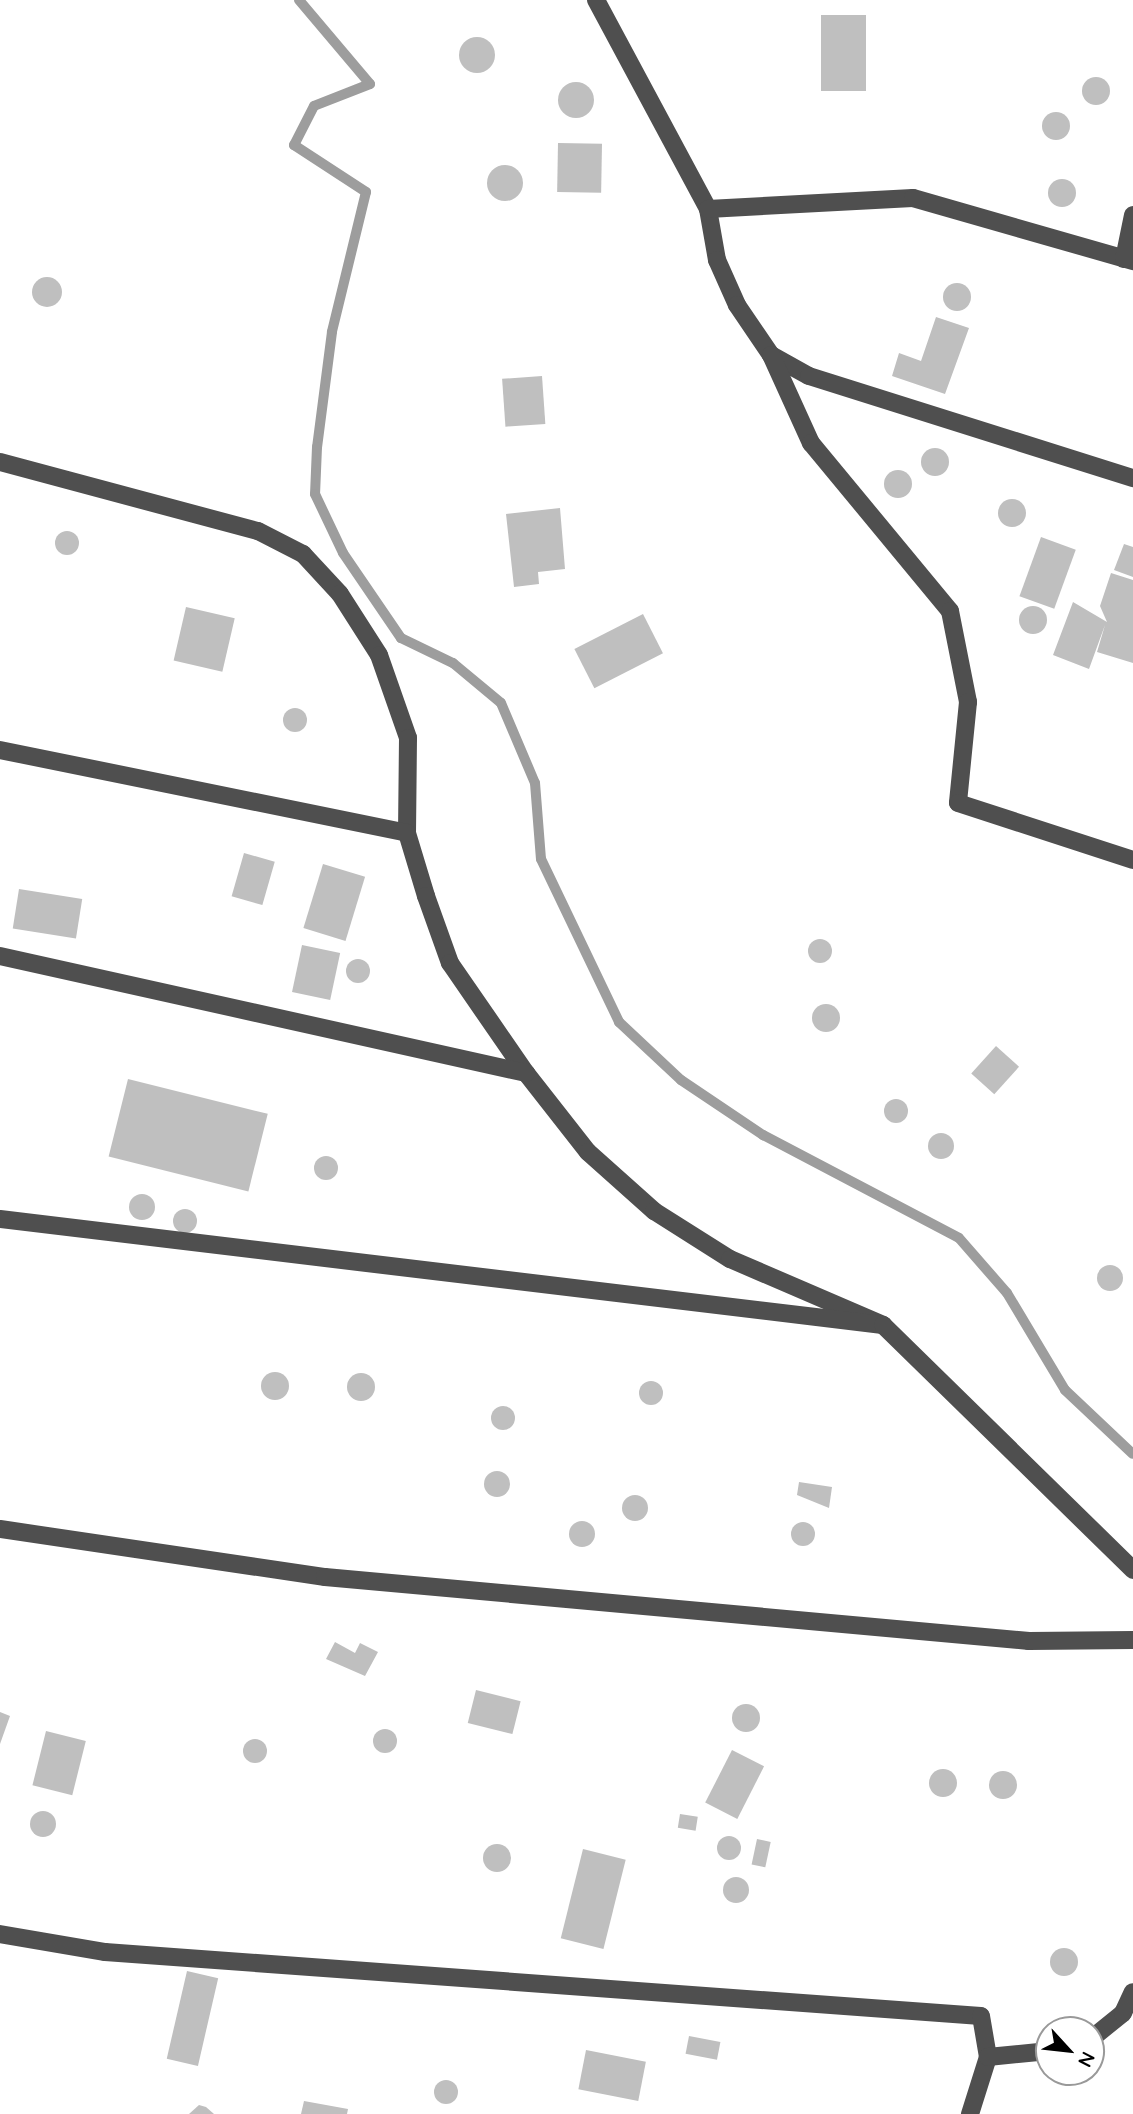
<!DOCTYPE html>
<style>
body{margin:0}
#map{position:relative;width:1133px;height:2114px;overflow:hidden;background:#fff;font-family:Quicksand,sans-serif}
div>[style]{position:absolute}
.stream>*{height:10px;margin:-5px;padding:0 5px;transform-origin:5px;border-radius:5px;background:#9d9d9d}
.building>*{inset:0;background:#bfbfbf;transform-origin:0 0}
.round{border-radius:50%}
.minor>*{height:18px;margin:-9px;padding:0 9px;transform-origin:9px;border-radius:9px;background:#4f4f4f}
span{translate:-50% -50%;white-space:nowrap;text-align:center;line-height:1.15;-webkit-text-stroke:5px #fff;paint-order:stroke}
.north{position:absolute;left:1035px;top:2016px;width:70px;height:70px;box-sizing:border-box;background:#fff;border:2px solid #999;border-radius:50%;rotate:117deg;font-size:19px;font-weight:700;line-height:28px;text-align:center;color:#000}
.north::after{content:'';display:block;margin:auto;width:24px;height:32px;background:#000;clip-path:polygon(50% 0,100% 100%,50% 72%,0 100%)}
</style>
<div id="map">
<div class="stream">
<i style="left:299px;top:0;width:110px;rotate:49.8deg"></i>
<i style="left:370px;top:84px;width:60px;rotate:158.6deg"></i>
<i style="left:314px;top:106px;width:44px;rotate:117.1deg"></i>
<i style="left:294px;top:145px;width:86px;rotate:33.1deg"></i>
<i style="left:366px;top:192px;width:144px;rotate:103.7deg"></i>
<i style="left:332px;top:332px;width:116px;rotate:97.4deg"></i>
<i style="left:317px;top:447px;width:47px;rotate:92.4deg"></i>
<i style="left:315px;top:494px;width:65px;rotate:64.6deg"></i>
<i style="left:343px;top:553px;width:103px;rotate:55.7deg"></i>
<i style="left:401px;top:638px;width:58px;rotate:25.7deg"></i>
<i style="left:453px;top:663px;width:62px;rotate:39.8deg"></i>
<i style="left:501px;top:703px;width:87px;rotate:67deg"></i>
<i style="left:535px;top:783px;width:76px;rotate:85.5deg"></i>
<i style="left:541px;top:859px;width:181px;rotate:64.4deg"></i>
<i style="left:619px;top:1022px;width:85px;rotate:43.1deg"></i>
<i style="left:681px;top:1080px;width:99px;rotate:33.9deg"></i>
<i style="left:763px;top:1135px;width:221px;rotate:27.7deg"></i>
<i style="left:959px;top:1238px;width:73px;rotate:48.9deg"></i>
<i style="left:1007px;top:1293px;width:113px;rotate:59.1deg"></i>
<i style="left:1065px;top:1390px;width:93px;rotate:43.3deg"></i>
</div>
<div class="building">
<i style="left:821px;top:15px;width:45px;height:76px"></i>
<i class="round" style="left:459px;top:37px;width:36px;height:36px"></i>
<i class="round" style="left:1082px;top:77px;width:28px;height:28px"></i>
<i class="round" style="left:558px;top:82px;width:36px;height:36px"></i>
<i class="round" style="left:1042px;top:112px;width:28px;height:28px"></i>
<i style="left:558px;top:143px;width:44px;height:49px;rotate:1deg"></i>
<i class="round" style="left:487px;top:165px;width:36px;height:36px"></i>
<i class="round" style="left:1048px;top:179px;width:28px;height:28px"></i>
<i class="round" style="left:32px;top:277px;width:30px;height:30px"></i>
<i class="round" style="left:943px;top:283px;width:28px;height:28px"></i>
<i style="clip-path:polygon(936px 317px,969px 328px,945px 394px,892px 376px,899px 353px,921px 361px)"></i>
<i style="left:542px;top:376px;width:48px;height:40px;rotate:86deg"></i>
<i class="round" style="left:921px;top:448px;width:28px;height:28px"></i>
<i class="round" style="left:884px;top:470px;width:28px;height:28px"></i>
<i class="round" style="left:998px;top:499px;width:28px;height:28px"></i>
<i style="clip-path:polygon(560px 508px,565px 569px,538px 572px,539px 584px,514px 587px,506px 514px)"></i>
<i class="round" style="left:55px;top:531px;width:24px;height:24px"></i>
<i style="left:1041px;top:537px;width:37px;height:63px;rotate:20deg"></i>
<i style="clip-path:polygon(1124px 544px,1133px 547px,1133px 577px,1114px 570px)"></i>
<i style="clip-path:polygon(1111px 573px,1133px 580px,1133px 663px,1097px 652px,1105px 625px,1089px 669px,1053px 655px,1073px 602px,1107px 622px,1100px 606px)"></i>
<i class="round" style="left:1019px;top:606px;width:28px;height:28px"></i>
<i style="left:186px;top:607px;width:50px;height:55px;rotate:13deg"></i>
<i style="left:643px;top:614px;width:44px;height:77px;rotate:63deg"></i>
<i class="round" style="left:283px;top:708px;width:24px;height:24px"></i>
<i style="left:244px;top:853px;width:32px;height:45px;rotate:16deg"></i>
<i style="left:323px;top:864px;width:44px;height:67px;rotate:17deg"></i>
<i style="left:19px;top:889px;width:64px;height:40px;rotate:9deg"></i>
<i class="round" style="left:808px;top:939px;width:24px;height:24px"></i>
<i style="left:302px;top:945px;width:39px;height:48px;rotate:12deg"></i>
<i class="round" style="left:346px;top:959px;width:24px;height:24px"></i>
<i class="round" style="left:812px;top:1004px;width:28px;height:28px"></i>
<i style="left:996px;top:1046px;width:31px;height:37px;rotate:42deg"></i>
<i style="left:128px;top:1079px;width:144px;height:80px;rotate:14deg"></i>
<i class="round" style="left:884px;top:1099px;width:24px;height:24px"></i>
<i class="round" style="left:928px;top:1133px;width:26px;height:26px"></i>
<i class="round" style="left:314px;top:1156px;width:24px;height:24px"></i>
<i class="round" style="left:129px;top:1194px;width:26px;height:26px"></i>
<i class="round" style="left:173px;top:1209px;width:24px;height:24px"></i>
<i class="round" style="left:1097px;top:1265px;width:26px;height:26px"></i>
<i class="round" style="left:261px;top:1372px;width:28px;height:28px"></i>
<i class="round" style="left:347px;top:1373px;width:28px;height:28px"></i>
<i class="round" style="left:639px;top:1381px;width:24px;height:24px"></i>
<i class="round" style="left:491px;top:1406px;width:24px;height:24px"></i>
<i class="round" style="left:484px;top:1471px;width:26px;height:26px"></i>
<i style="clip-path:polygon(799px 1482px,832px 1487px,829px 1508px,797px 1495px)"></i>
<i class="round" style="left:622px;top:1495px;width:26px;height:26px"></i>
<i class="round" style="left:569px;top:1521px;width:26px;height:26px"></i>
<i class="round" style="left:791px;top:1522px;width:24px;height:24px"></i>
<i style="clip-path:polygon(335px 1642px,355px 1653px,360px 1643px,378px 1652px,365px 1676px,326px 1659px)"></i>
<i style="left:476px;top:1690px;width:46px;height:34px;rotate:14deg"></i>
<i class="round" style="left:732px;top:1704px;width:28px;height:28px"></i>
<i style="clip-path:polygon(0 1712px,10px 1716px,0 1744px)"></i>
<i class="round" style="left:373px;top:1729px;width:24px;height:24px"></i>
<i style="left:46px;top:1731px;width:41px;height:56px;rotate:14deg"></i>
<i class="round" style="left:243px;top:1739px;width:24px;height:24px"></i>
<i style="left:732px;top:1750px;width:36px;height:59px;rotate:27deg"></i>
<i class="round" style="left:929px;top:1769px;width:28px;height:28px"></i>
<i class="round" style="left:989px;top:1771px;width:28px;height:28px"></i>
<i class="round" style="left:30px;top:1811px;width:26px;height:26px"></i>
<i style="left:680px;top:1814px;width:18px;height:14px;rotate:9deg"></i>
<i class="round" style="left:717px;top:1836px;width:24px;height:24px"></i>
<i style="left:757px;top:1839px;width:14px;height:26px;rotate:12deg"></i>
<i class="round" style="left:483px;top:1844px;width:28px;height:28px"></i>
<i style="left:583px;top:1849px;width:44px;height:92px;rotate:14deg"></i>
<i class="round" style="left:723px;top:1877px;width:26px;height:26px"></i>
<i class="round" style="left:1050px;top:1948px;width:28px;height:28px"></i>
<i style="left:187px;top:1971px;width:32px;height:90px;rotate:13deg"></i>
<i style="left:689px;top:2036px;width:32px;height:18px;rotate:11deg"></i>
<i style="left:586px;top:2050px;width:61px;height:40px;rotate:11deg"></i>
<i class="round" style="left:434px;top:2080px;width:24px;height:24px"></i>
<i style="clip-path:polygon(304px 2101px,348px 2109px,347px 2114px,301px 2114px)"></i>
<i style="clip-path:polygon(199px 2105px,206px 2107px,214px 2114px,189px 2114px)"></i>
</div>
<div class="minor">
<i style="left:596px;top:0;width:237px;rotate:61.8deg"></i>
<i style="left:708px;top:209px;width:52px;rotate:80deg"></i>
<i style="left:717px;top:260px;width:49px;rotate:66deg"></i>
<i style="left:737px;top:305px;width:60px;rotate:55.8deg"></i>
<i style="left:771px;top:355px;width:43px;rotate:28.9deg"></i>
<i style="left:809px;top:376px;width:340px;rotate:17.5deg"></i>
<i style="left:708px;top:209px;width:205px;rotate:-3.1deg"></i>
<i style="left:913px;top:198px;width:229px;rotate:16deg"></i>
<i style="left:1124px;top:259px;width:45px;rotate:-78.4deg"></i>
<i style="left:771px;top:355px;width:97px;rotate:65.6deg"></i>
<i style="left:811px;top:443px;width:218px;rotate:50.4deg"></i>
<i style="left:950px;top:611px;width:93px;rotate:78.8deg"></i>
<i style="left:968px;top:702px;width:101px;rotate:95.7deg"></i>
<i style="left:958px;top:803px;width:184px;rotate:18deg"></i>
<i style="left:0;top:462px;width:267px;rotate:15deg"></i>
<i style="left:258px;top:531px;width:51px;rotate:27.1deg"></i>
<i style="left:303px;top:554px;width:54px;rotate:47.2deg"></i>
<i style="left:340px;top:594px;width:72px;rotate:57.4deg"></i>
<i style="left:379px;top:655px;width:88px;rotate:70.7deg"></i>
<i style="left:408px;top:738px;width:95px;rotate:90.6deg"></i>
<i style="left:407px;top:833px;width:66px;rotate:73.2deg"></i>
<i style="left:426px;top:896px;width:71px;rotate:70.3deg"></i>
<i style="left:450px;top:963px;width:134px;rotate:55.4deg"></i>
<i style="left:526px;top:1073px;width:100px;rotate:51.9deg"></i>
<i style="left:588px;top:1152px;width:89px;rotate:41.8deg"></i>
<i style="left:654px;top:1211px;width:90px;rotate:32.3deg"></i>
<i style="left:730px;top:1259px;width:167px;rotate:23.3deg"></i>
<i style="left:0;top:750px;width:415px;rotate:11.5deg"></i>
<i style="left:0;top:956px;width:539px;rotate:12.54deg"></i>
<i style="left:0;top:1219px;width:889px;rotate:6.85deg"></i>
<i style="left:883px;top:1325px;width:350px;rotate:44.4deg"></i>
<i style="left:0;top:1529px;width:329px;rotate:8.4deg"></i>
<i style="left:325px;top:1577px;width:707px;rotate:5.19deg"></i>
<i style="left:1029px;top:1641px;width:104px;rotate:-0.6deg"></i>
<i style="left:0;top:1934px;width:107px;rotate:9.7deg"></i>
<i style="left:105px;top:1952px;width:878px;rotate:4.18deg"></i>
<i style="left:981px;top:2016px;width:42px;rotate:80.3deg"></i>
<i style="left:988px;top:2057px;width:60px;rotate:107.5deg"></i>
<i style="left:1091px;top:2039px;width:41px;rotate:-39.1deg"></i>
<i style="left:1123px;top:2013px;width:23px;rotate:-65deg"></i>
<i style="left:988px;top:2057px;width:61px;rotate:-5.6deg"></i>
</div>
<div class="north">N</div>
</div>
